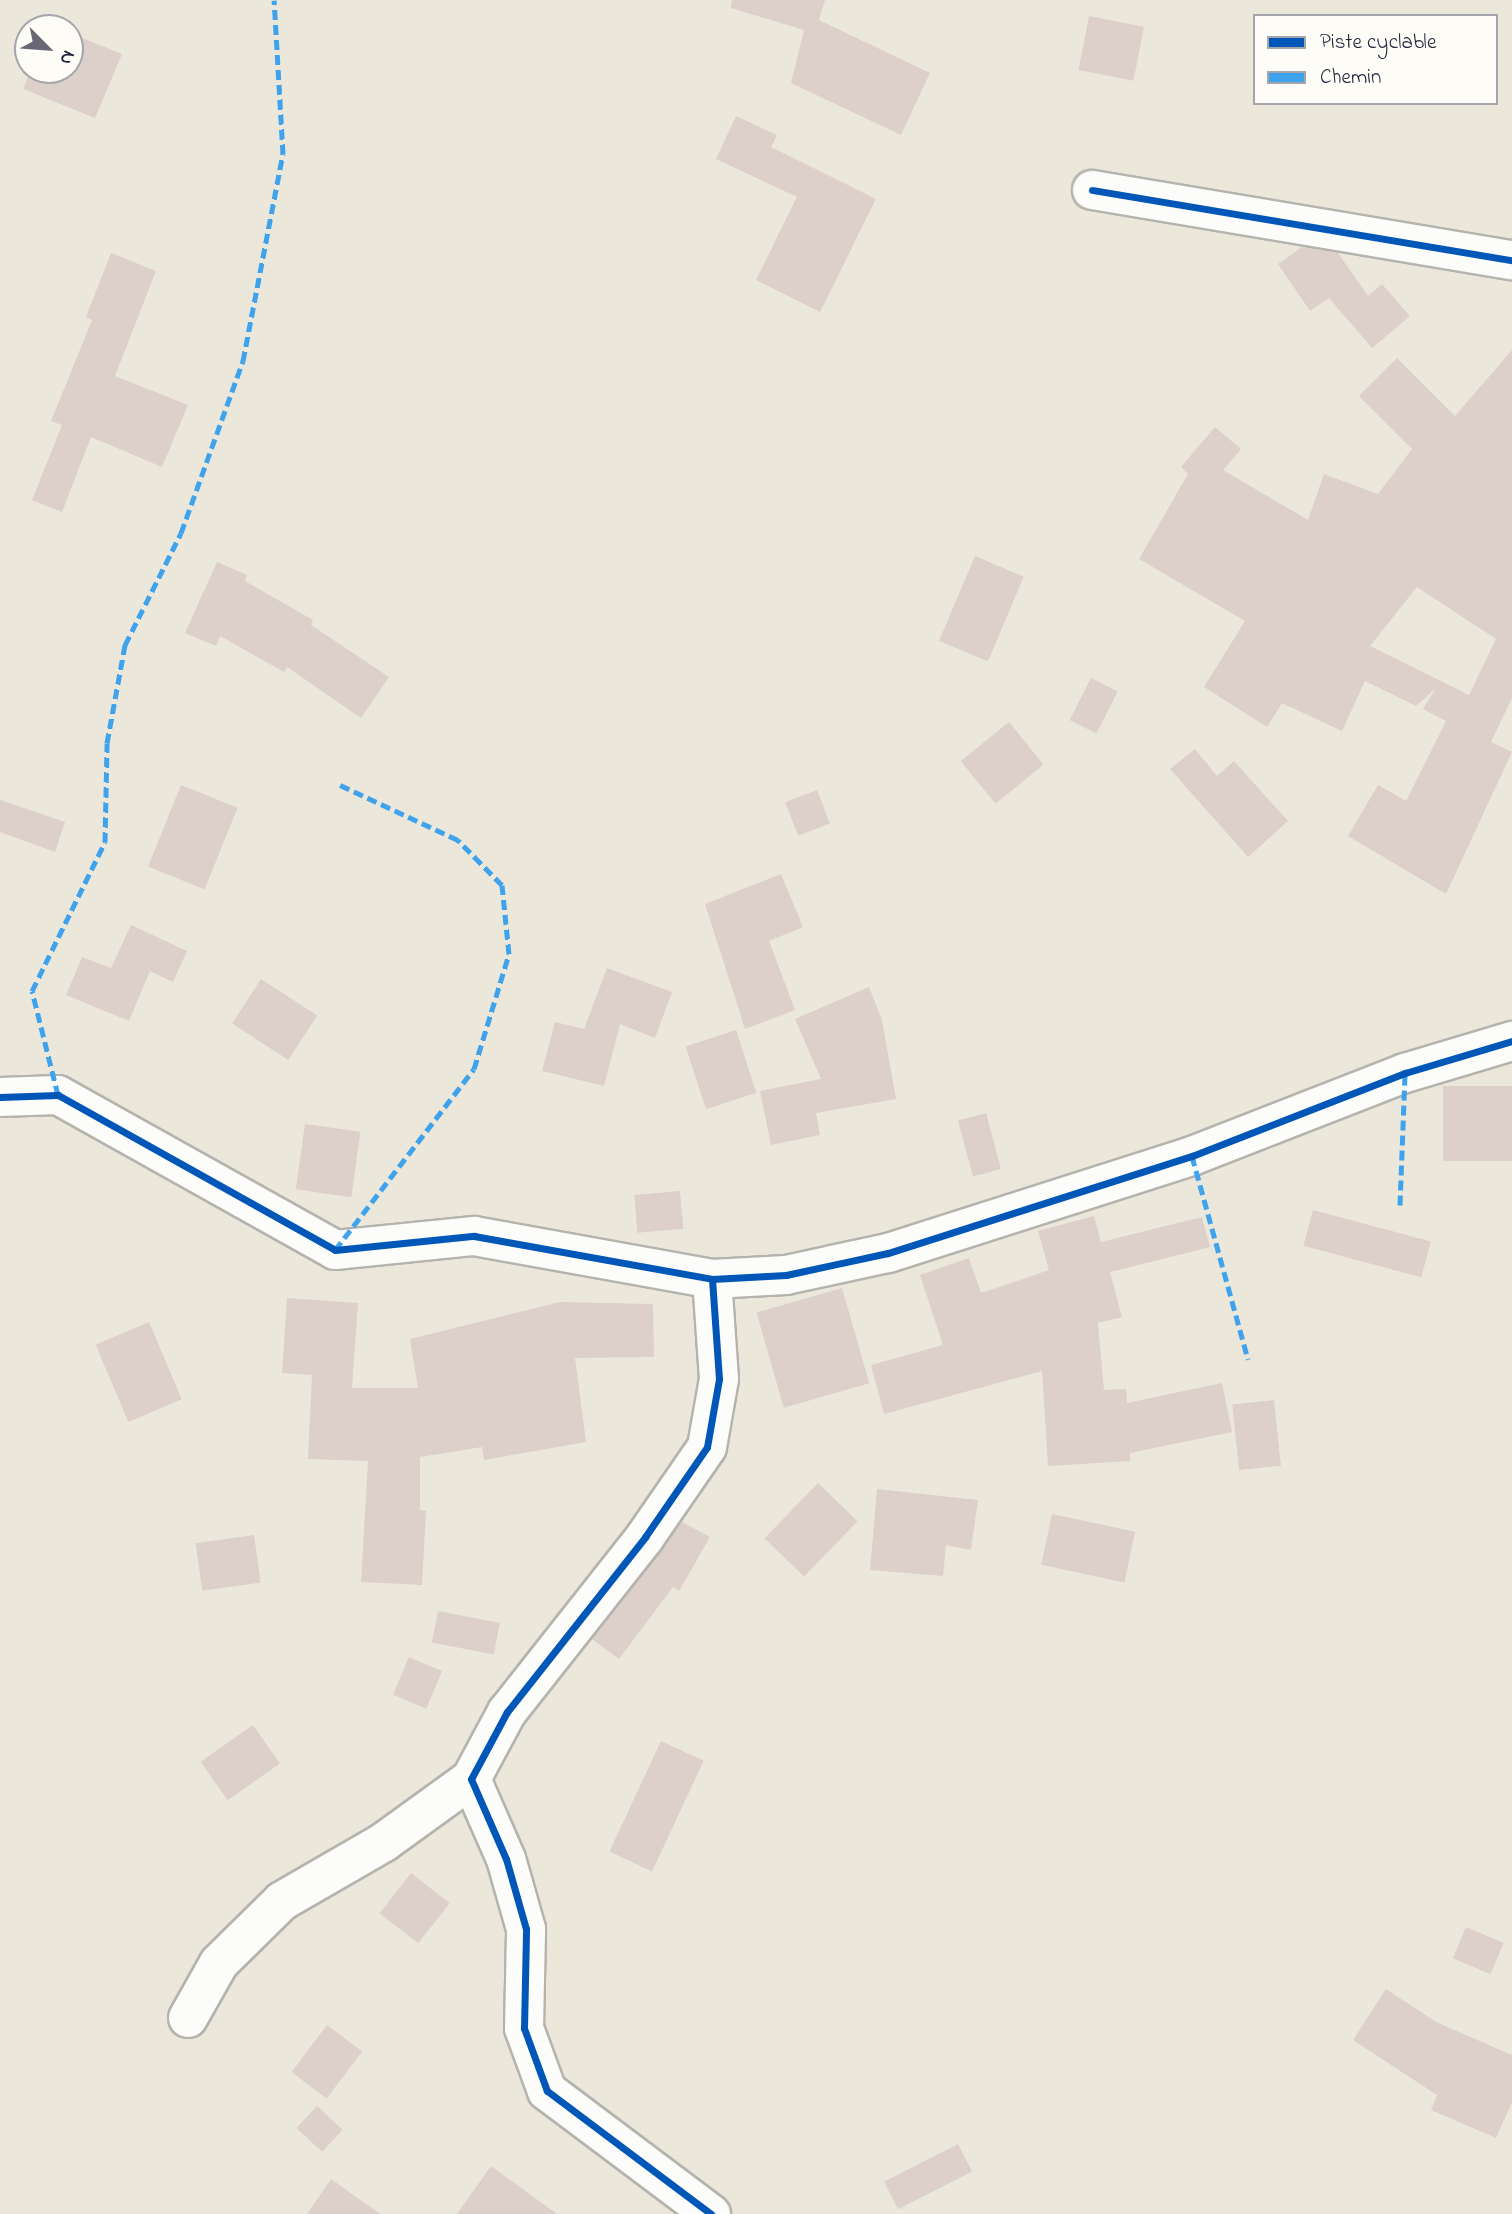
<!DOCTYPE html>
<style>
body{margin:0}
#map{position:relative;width:1512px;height:2214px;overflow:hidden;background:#ebe8db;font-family:"Indie Flower",sans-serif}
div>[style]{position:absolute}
.building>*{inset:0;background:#ddcfc9;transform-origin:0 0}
.roads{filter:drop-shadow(2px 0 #b5b3ad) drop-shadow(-2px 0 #b5b3ad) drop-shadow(0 2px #b5b3ad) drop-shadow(0 -2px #b5b3ad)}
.street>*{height:38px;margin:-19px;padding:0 19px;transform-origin:19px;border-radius:19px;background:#fcfcfa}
.quiet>*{height:5px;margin-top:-2.5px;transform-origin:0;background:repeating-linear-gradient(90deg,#3ea2ec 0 10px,transparent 0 15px)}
.cycleway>*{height:7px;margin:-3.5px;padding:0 3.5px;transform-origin:3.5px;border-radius:3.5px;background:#0057b8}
span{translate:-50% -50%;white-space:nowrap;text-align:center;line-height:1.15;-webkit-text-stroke:7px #fdfcf7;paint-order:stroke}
.legend{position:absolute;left:1253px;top:14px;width:245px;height:91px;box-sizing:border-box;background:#fdfcf7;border:2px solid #a5a5ac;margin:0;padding:9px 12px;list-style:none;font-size:21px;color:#22223b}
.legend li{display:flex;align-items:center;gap:14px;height:35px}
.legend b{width:35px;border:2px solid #a5a5ac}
.north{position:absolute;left:14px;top:14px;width:70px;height:70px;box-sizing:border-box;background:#fdfcf7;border:2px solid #a5a5ac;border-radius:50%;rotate:115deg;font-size:19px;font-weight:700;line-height:28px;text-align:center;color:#22223b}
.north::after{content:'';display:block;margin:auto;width:24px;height:32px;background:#686773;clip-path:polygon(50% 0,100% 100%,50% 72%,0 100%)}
</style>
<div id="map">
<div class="building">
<i style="clip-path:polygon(732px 0,825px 0,819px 20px,930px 73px,901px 135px,791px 83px,804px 30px,731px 8px)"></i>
<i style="left:1089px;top:16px;width:56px;height:55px;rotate:11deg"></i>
<i style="clip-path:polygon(70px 33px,122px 54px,95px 118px,23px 89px,31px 70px,70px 70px)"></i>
<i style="clip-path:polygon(736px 116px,777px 135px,771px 147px,876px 199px,820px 312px,756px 280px,797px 197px,716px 159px)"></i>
<i style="clip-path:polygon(1302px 247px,1338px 253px,1368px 296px,1382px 284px,1410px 316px,1372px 348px,1329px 298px,1310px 311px,1278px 264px)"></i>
<i style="clip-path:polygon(111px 253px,156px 271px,115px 376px,188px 405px,162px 467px,91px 437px,62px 512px,32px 500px,62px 425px,51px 421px,92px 320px,86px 317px)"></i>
<i style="clip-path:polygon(evenodd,1512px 350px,1512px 698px,1491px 742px,1512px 752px,1446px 894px,1348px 836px,1378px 785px,1406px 801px,1446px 721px,1423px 709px,1436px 688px,1416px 706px,1365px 681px,1342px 731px,1282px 703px,1267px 727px,1204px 687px,1245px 621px,1139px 559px,1188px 474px,1181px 467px,1215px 427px,1241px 449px,1223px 470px,1308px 520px,1324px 474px,1378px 494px,1412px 449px,1359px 396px,1397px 358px,1455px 416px,1512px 350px,1417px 587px,1496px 639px,1469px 695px,1370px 646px,1417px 587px)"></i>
<i style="left:975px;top:556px;width:53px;height:92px;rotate:23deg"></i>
<i style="clip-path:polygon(217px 562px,247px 575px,245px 581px,313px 620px,311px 625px,389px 677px,361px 718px,287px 667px,284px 672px,220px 636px,216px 646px,185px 633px)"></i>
<i style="left:1091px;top:678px;width:30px;height:47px;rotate:27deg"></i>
<i style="left:1009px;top:722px;width:55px;height:62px;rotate:51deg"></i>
<i style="clip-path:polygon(1195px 749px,1217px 776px,1234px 761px,1288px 821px,1248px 857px,1170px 769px)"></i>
<i style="left:181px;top:785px;width:61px;height:88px;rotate:22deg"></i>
<i style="left:817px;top:790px;width:36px;height:34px;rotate:69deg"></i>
<i style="clip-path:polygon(0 800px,65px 822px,55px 852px,0 832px)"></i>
<i style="clip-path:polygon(781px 874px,803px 927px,769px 941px,795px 1010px,745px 1029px,705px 904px)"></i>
<i style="clip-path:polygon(131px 925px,187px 951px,173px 982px,150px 971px,129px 1021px,66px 995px,82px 957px,111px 968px)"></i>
<i style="clip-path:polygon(607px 968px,672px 992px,655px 1038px,620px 1024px,604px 1086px,542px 1071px,555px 1022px,584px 1029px)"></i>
<i style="left:261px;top:979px;width:67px;height:53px;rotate:33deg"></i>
<i style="clip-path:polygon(869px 987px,882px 1020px,896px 1099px,816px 1113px,820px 1135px,771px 1145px,760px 1091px,821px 1079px,795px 1019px)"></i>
<i style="left:736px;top:1030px;width:66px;height:53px;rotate:72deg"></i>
<i style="left:1512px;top:1086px;width:75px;height:69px;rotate:90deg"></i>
<i style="left:986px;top:1113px;width:58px;height:29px;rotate:75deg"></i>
<i style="left:305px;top:1124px;width:56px;height:66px;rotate:8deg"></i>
<i style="left:680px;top:1191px;width:38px;height:46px;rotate:85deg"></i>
<i style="left:1313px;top:1210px;width:122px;height:37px;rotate:15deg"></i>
<i style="clip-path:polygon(1094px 1216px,1101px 1242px,1202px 1217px,1210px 1247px,1110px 1272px,1122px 1317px,1098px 1323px,1104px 1390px,1126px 1389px,1127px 1403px,1222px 1383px,1232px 1432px,1130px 1453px,1130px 1461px,1048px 1466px,1042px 1371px,884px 1414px,871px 1365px,943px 1345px,920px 1275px,969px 1258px,981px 1293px,1049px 1270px,1038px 1231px)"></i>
<i style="left:842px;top:1288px;width:99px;height:89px;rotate:74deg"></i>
<i style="clip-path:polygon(287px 1298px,358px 1303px,352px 1388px,418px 1388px,410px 1339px,560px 1302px,653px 1304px,654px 1357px,575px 1358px,586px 1442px,484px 1460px,482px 1447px,420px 1457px,420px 1510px,426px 1511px,422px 1585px,361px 1582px,368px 1461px,308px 1459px,312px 1375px,282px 1373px)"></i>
<i style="left:149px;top:1322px;width:84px;height:58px;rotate:67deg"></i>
<i style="left:1274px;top:1400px;width:66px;height:42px;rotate:84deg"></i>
<i style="left:818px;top:1483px;width:55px;height:77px;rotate:44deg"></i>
<i style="clip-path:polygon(877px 1489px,978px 1500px,971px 1550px,946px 1545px,943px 1576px,870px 1570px)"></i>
<i style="left:1052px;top:1514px;width:85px;height:52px;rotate:12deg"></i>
<i style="clip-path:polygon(682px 1522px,710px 1537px,679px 1591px,673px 1587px,619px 1659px,592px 1639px)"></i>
<i style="left:254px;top:1535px;width:48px;height:59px;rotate:82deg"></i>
<i style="left:438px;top:1611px;width:63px;height:32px;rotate:11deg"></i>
<i style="left:409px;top:1657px;width:36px;height:41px;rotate:23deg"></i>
<i style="left:253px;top:1725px;width:47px;height:64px;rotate:55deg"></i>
<i style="left:661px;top:1741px;width:47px;height:122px;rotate:25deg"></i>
<i style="left:411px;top:1873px;width:49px;height:51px;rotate:38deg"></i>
<i style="left:1466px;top:1927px;width:41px;height:34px;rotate:23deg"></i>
<i style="clip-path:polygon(1386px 1989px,1436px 2022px,1512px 2055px,1512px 2102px,1496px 2138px,1431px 2110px,1437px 2095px,1353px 2040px)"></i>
<i style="left:327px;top:2025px;width:44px;height:59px;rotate:37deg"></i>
<i style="left:317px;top:2106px;width:35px;height:30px;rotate:43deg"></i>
<i style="left:958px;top:2144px;width:31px;height:83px;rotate:63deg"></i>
<i style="clip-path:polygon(491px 2166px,557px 2214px,457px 2214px)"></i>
<i style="clip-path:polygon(331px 2179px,380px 2214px,307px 2214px)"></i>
</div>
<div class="roads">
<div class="street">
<i style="left:1092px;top:190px;width:426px;rotate:9.5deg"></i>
<i style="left:0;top:1097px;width:58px;rotate:-2deg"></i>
<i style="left:58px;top:1095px;width:317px;rotate:29.2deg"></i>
<i style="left:335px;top:1250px;width:140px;rotate:-5.8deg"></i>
<i style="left:474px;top:1236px;width:242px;rotate:10.2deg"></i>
<i style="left:712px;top:1279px;width:74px;rotate:-3.1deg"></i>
<i style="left:786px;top:1275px;width:104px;rotate:-12.2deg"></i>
<i style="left:888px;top:1253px;width:319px;rotate:-17.7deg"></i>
<i style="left:1192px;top:1156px;width:229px;rotate:-21.3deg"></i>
<i style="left:1405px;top:1073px;width:112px;rotate:-16.7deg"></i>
<i style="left:188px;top:2018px;width:63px;rotate:-60.6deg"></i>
<i style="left:219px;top:1963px;width:88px;rotate:-44.5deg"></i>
<i style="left:282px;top:1901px;width:118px;rotate:-30deg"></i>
<i style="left:384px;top:1842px;width:107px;rotate:-35.9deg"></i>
<i style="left:711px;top:2214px;width:205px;rotate:-143.1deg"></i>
<i style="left:547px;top:2091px;width:67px;rotate:-110.1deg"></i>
<i style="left:524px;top:2028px;width:99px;rotate:-88.8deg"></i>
<i style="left:526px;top:1929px;width:73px;rotate:-105.9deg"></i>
<i style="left:506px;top:1859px;width:87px;rotate:-113.6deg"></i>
<i style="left:471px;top:1779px;width:76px;rotate:-61.8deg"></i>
<i style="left:507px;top:1712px;width:223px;rotate:-51.7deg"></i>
<i style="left:645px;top:1537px;width:109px;rotate:-55.4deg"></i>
<i style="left:707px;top:1447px;width:69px;rotate:-80deg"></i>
<i style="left:719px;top:1379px;width:100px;rotate:-94deg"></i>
</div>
</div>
<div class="quiet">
<i style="left:58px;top:1095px;width:107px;rotate:-104deg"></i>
<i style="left:32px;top:991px;width:166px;rotate:-63.9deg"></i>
<i style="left:105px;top:842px;width:99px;rotate:-88.8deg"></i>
<i style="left:107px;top:743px;width:100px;rotate:-79.6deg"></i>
<i style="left:125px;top:645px;width:125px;rotate:-63.4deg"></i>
<i style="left:181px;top:533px;width:183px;rotate:-70.2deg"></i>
<i style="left:243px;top:361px;width:211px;rotate:-79.1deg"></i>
<i style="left:283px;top:154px;width:154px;rotate:-93.3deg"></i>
<i style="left:1192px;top:1156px;width:211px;rotate:74.6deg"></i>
<i style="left:1400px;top:1205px;width:132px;rotate:-87.8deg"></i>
<i style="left:335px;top:1250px;width:228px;rotate:-52.5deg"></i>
<i style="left:474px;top:1069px;width:120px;rotate:-73.1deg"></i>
<i style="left:509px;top:954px;width:69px;rotate:-95.8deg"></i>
<i style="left:502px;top:885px;width:63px;rotate:-134.4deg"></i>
<i style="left:458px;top:840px;width:130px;rotate:-155deg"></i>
</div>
<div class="cycleway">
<i style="left:1092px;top:190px;width:426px;rotate:9.5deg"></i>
<i style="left:0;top:1097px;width:58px;rotate:-2deg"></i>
<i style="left:58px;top:1095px;width:317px;rotate:29.2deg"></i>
<i style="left:335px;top:1250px;width:140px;rotate:-5.8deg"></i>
<i style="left:474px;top:1236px;width:242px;rotate:10.2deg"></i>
<i style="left:712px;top:1279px;width:74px;rotate:-3.1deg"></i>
<i style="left:786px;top:1275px;width:104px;rotate:-12.2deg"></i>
<i style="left:888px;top:1253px;width:319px;rotate:-17.7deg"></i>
<i style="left:1192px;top:1156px;width:229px;rotate:-21.3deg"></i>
<i style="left:1405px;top:1073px;width:112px;rotate:-16.7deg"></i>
<i style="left:711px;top:2214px;width:205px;rotate:-143.1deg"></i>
<i style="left:547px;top:2091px;width:67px;rotate:-110.1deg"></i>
<i style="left:524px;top:2028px;width:99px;rotate:-88.8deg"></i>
<i style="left:526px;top:1929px;width:73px;rotate:-105.9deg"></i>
<i style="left:506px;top:1859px;width:87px;rotate:-113.6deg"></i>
<i style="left:471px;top:1779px;width:76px;rotate:-61.8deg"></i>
<i style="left:507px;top:1712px;width:223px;rotate:-51.7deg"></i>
<i style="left:645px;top:1537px;width:109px;rotate:-55.4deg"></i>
<i style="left:707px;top:1447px;width:69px;rotate:-80deg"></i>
<i style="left:719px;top:1379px;width:100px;rotate:-94deg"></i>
</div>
<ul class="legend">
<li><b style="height:9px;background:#0057b8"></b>Piste cyclable</li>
<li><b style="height:9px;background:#3ea2ec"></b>Chemin</li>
</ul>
<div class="north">N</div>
</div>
